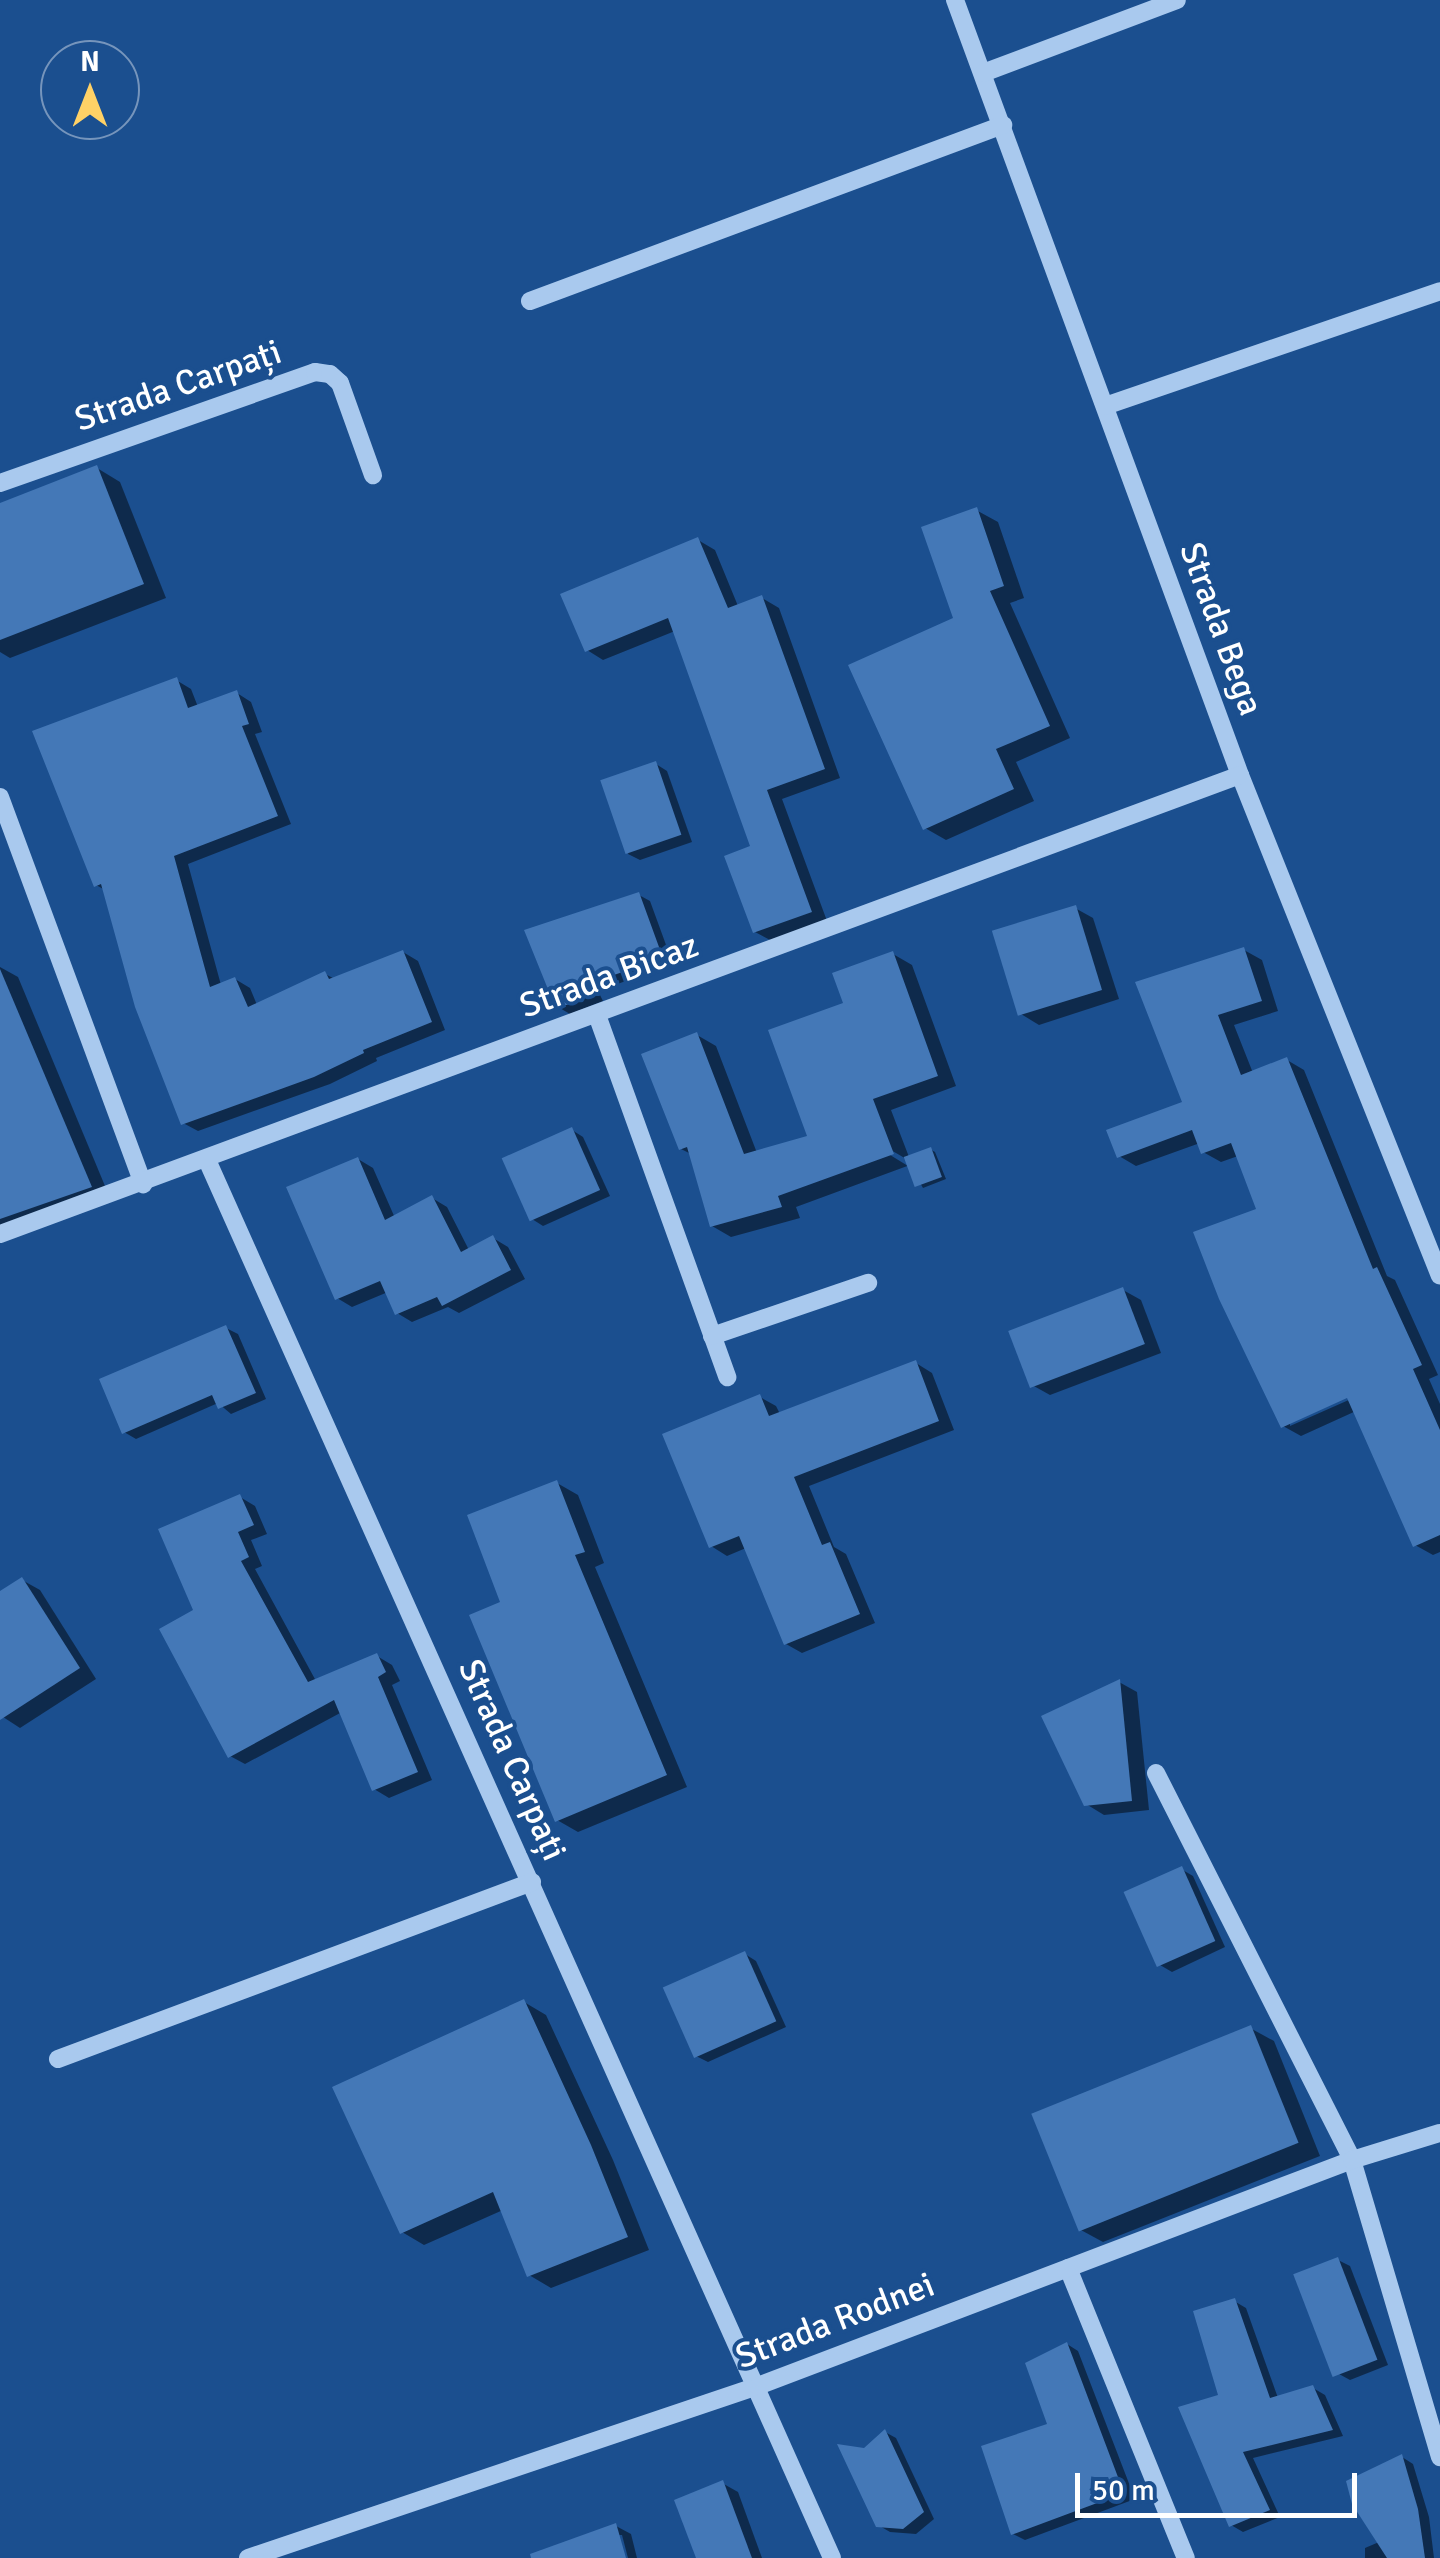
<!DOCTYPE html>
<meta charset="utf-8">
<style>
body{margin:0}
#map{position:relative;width:1440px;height:2558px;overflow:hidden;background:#1b4f8f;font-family:Signika,sans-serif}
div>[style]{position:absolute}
.shadow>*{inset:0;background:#0007}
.building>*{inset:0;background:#4478b7;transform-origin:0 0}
.minor>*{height:18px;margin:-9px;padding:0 9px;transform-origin:9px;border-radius:9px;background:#a9c9ee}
span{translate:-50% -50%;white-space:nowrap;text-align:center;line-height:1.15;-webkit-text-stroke:8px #1b4f8f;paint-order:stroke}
.street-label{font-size:35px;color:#fff}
.north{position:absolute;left:40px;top:40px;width:100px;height:100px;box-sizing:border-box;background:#1b4f8f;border:2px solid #7695bc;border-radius:50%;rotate:0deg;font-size:28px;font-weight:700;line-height:40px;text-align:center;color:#fff}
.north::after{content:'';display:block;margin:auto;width:35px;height:45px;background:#ffd166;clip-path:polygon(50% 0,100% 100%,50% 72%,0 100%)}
.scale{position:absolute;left:1075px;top:2473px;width:282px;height:45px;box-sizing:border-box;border:5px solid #fff;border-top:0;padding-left:12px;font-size:30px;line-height:35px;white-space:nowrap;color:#fff;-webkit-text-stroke:8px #1b4f8f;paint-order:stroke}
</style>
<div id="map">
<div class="shadow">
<i style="clip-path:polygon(97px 468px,120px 482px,166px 598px,10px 658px,0 652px,0 505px)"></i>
<i style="clip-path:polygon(976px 510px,998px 522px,1024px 598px,1010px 603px,1070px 738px,1016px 762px,1034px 801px,946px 840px,925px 828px)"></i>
<i style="clip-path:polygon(698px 540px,715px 550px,738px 606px,762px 598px,779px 608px,840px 778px,782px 799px,827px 921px,772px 941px,755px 932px,753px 848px,675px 631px,603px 660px,587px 650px)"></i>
<i style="clip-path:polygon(176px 680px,191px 689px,198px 707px,237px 693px,251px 702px,262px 732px,255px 734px,291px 824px,188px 864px,221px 985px,235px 979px,250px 988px,257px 1005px,325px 974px,335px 979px,403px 952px,418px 961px,445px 1030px,376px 1058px,377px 1061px,330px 1084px,198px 1131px,183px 1123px,105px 890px,96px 885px)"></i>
<i style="clip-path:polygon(656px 764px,667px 771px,692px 842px,640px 860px,628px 854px)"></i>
<i style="clip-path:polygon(639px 895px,650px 901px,673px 964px,598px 991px,603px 1001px,570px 1014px,558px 1007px,528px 931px)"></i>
<i style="clip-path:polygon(1075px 908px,1093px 918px,1119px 999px,1039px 1025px,1021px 1014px)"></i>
<i style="clip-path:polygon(evenodd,1244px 950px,1262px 960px,1278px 1011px,1234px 1025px,1253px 1073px,1287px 1060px,1304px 1070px,1387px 1276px,1395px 1280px,1438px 1375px,1429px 1379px,1440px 1404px,1440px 1552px,1433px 1555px,1415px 1545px,1356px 1411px,1301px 1436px,1283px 1426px,1260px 1210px,1238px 1156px,1221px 1162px,1203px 1152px,1200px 1143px,1136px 1166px,1119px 1156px,1185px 1104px,1139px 984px,1244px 950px,1358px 1391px,1360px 1395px,1290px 1426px,1290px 1421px,1358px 1391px)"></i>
<i style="clip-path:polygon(evenodd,893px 954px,912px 965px,956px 1086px,891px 1110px,909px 1157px,930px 1149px,935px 1152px,946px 1179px,923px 1188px,910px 1165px,796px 1207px,800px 1218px,731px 1237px,712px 1226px,691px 1154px,681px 1149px,697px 1035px,716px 1046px,757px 1153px,810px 1138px,846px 1004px,893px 954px,884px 1146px,908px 1160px,908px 1166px,882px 1150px,884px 1146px)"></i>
<i style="clip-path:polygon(0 967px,18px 977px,110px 1198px,0 1235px)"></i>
<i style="clip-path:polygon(572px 1130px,583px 1137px,610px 1196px,543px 1226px,532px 1219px)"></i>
<i style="clip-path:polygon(358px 1159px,373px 1168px,395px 1218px,432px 1198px,447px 1207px,469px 1250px,493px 1238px,508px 1247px,525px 1279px,459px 1313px,448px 1307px,412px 1322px,397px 1313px,388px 1292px,352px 1307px,337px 1298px)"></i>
<i style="clip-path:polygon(1123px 1290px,1141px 1300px,1161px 1353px,1050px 1395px,1032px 1385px)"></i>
<i style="clip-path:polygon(226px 1328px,238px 1334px,266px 1399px,231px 1414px,218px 1403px,136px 1439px,124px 1432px)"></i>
<i style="clip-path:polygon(916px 1363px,932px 1373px,954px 1430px,809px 1486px,834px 1547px,846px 1554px,875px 1623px,802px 1653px,786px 1644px,746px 1548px,727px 1556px,711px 1546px,760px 1397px,776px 1406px,780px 1414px)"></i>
<i style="clip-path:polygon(557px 1483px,578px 1495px,604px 1563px,595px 1567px,687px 1787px,578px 1832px,557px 1820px,503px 1603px)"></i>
<i style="clip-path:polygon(240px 1497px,255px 1506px,267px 1534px,251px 1540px,262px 1566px,255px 1569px,316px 1681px,377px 1656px,392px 1665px,400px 1681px,392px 1685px,432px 1780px,389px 1798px,374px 1789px,342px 1712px,245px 1764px,230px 1756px,196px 1611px)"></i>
<i style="clip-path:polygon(22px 1580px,40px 1590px,96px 1679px,20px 1728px,0 1715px,0 1594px)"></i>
<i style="clip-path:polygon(1119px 1682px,1137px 1692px,1149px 1810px,1104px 1815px,1086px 1804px)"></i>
<i style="clip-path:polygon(1181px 1869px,1193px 1876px,1225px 1947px,1172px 1972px,1160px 1965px)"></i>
<i style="clip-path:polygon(745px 1954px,756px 1961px,786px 2027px,708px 2062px,696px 2056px)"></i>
<i style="clip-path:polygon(524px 2002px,546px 2015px,613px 2160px,649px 2250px,551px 2288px,529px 2275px,503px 2210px,424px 2245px,402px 2232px)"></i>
<i style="clip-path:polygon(1250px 2028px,1274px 2041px,1320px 2156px,1103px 2242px,1079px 2229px)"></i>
<i style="clip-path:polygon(1338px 2260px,1350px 2266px,1388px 2365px,1350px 2380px,1339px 2374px)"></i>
<i style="clip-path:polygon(1234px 2301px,1246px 2308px,1278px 2398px,1313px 2388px,1325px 2395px,1343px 2436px,1253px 2458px,1280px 2517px,1243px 2532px,1231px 2525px,1221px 2397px)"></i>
<i style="clip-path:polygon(1067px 2344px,1078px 2351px,1135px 2499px,1025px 2540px,1013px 2534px,1050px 2425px)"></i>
<i style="clip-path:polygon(885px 2432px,896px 2438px,934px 2519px,916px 2534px,890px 2532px,878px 2525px,865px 2451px)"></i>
<i style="clip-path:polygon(1402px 2457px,1413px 2464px,1429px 2517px,1434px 2558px,1365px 2558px,1365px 2548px,1379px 2542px)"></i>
<i style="clip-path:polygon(722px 2483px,738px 2492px,762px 2558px,699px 2558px)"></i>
<i style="clip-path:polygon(616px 2526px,631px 2534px,637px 2558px,628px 2558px,622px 2535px,617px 2535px,623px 2558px,553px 2558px)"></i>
</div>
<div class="building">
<i style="clip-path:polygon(97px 465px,144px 584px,0 640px,0 503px)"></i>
<i style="clip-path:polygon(977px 507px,1004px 586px,990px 591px,1050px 726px,996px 749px,1014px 789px,923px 830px,848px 665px,953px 618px,921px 527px)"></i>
<i style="clip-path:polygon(698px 537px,728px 608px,762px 595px,825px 769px,767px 790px,812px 912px,753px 933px,724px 856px,750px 846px,668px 618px,585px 652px,560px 594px)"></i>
<i style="clip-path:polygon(177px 677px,188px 708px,237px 690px,249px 724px,242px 726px,278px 816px,174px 856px,210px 987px,235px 977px,248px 1007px,325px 971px,329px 979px,403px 950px,432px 1022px,363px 1050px,364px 1053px,314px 1077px,181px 1125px,135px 1007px,101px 884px,94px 887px,32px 731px)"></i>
<i style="left:656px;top:761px;width:78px;height:59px;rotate:71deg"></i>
<i style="clip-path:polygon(639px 892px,663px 958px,588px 984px,592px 995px,556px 1009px,524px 930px)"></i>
<i style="left:1076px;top:905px;width:89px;height:88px;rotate:73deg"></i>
<i style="clip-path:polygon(1244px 947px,1262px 1001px,1218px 1015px,1241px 1075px,1287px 1057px,1373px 1269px,1377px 1267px,1422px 1365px,1413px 1369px,1440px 1430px,1440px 1535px,1413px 1547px,1347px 1398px,1281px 1428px,1219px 1299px,1193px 1232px,1256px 1209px,1231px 1143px,1201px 1154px,1192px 1130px,1117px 1158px,1106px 1130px,1182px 1102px,1135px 982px)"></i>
<i style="clip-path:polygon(893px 951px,938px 1076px,873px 1099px,894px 1154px,778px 1196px,782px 1207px,710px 1227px,687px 1147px,679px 1150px,641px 1054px,697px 1032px,744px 1154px,807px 1136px,768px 1030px,843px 1003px,832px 973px)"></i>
<i style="clip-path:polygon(0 969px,92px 1187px,0 1219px)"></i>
<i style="left:572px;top:1127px;width:69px;height:77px;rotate:66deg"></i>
<i style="left:931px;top:1147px;width:32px;height:29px;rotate:70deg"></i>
<i style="clip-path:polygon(358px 1157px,385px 1220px,432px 1195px,461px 1252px,493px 1235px,511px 1270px,442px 1306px,437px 1297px,395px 1315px,380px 1281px,335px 1300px,286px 1187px)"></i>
<i style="left:1123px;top:1287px;width:61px;height:123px;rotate:69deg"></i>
<i style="clip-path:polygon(226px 1325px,256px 1393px,218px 1409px,212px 1395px,122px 1434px,99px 1379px)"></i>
<i style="clip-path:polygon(916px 1360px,939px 1421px,794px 1477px,822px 1545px,830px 1542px,860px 1614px,784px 1645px,739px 1536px,709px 1548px,662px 1434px,760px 1394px,769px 1416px)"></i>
<i style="clip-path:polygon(557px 1480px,585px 1552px,575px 1555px,667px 1775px,555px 1822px,469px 1615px,500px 1602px,467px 1515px)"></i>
<i style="clip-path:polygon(240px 1494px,254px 1525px,238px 1532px,249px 1557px,241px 1561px,308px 1682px,377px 1653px,386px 1672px,378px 1677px,418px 1772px,372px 1791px,334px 1700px,228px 1758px,159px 1629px,193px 1610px,158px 1529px)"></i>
<i style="clip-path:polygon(22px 1577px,80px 1668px,0 1720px,0 1591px)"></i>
<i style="clip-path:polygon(1120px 1679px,1132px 1801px,1084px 1806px,1041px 1716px)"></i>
<i style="left:1182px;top:1866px;width:82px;height:64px;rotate:66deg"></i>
<i style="left:745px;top:1951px;width:77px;height:90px;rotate:66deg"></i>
<i style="clip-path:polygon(524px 1999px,591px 2145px,628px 2237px,527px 2277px,493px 2192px,400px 2234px,332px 2087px)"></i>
<i style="left:1251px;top:2025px;width:127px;height:237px;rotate:68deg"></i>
<i style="left:1338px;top:2257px;width:110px;height:48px;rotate:69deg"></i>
<i style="clip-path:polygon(1235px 2298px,1270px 2398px,1313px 2385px,1333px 2430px,1243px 2452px,1270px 2510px,1229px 2527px,1178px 2407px,1218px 2395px,1193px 2311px)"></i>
<i style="clip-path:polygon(1067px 2342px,1124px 2493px,1011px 2535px,981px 2446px,1047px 2424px,1025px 2363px)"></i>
<i style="clip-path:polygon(885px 2429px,924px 2512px,903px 2529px,876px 2527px,837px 2444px,864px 2448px)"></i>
<i style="clip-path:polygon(1402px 2454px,1418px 2509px,1425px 2558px,1387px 2558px,1352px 2504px,1346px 2481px)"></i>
<i style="clip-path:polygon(723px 2480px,752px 2558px,696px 2558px,674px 2500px)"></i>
<i style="clip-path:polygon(616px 2523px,626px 2558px,531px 2558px,530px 2554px)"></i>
</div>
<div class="minor">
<i style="left:955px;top:0;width:826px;rotate:69.81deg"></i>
<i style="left:1240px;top:775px;width:539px;rotate:68.24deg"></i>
<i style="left:983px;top:73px;width:207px;rotate:-20.6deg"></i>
<i style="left:530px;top:301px;width:505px;rotate:-20.41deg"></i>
<i style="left:1105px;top:406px;width:354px;rotate:-18.9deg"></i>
<i style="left:0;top:483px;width:334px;rotate:-19.4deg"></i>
<i style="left:315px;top:372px;width:15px;rotate:8deg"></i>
<i style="left:330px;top:374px;width:13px;rotate:42deg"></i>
<i style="left:340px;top:383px;width:98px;rotate:70.3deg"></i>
<i style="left:0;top:797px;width:413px;rotate:69.7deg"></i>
<i style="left:597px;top:1015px;width:385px;rotate:70.2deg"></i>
<i style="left:207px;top:1160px;width:1531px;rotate:65.91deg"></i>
<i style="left:0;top:1234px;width:1322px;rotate:-20.31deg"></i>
<i style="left:712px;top:1336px;width:165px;rotate:-18.8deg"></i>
<i style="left:1156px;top:1773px;width:434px;rotate:63.1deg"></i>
<i style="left:1352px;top:2160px;width:310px;rotate:73.5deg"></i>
<i style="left:58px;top:2059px;width:506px;rotate:-20.48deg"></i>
<i style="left:1068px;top:2268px;width:313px;rotate:67.9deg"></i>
<i style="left:248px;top:2558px;width:538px;rotate:-18.64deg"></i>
<i style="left:758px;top:2386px;width:636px;rotate:-20.83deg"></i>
<i style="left:1352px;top:2160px;width:92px;rotate:-17.1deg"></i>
</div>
<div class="street-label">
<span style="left:178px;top:386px;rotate:-19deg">Strada Carpați</span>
<span style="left:1221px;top:629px;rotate:70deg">Strada Bega</span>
<span style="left:609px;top:976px;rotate:-20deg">Strada Bicaz</span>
<span style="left:512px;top:1760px;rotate:66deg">Strada Carpați</span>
<span style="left:835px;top:2321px;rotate:-21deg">Strada Rodnei</span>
</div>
<div class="north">N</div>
<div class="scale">50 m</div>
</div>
